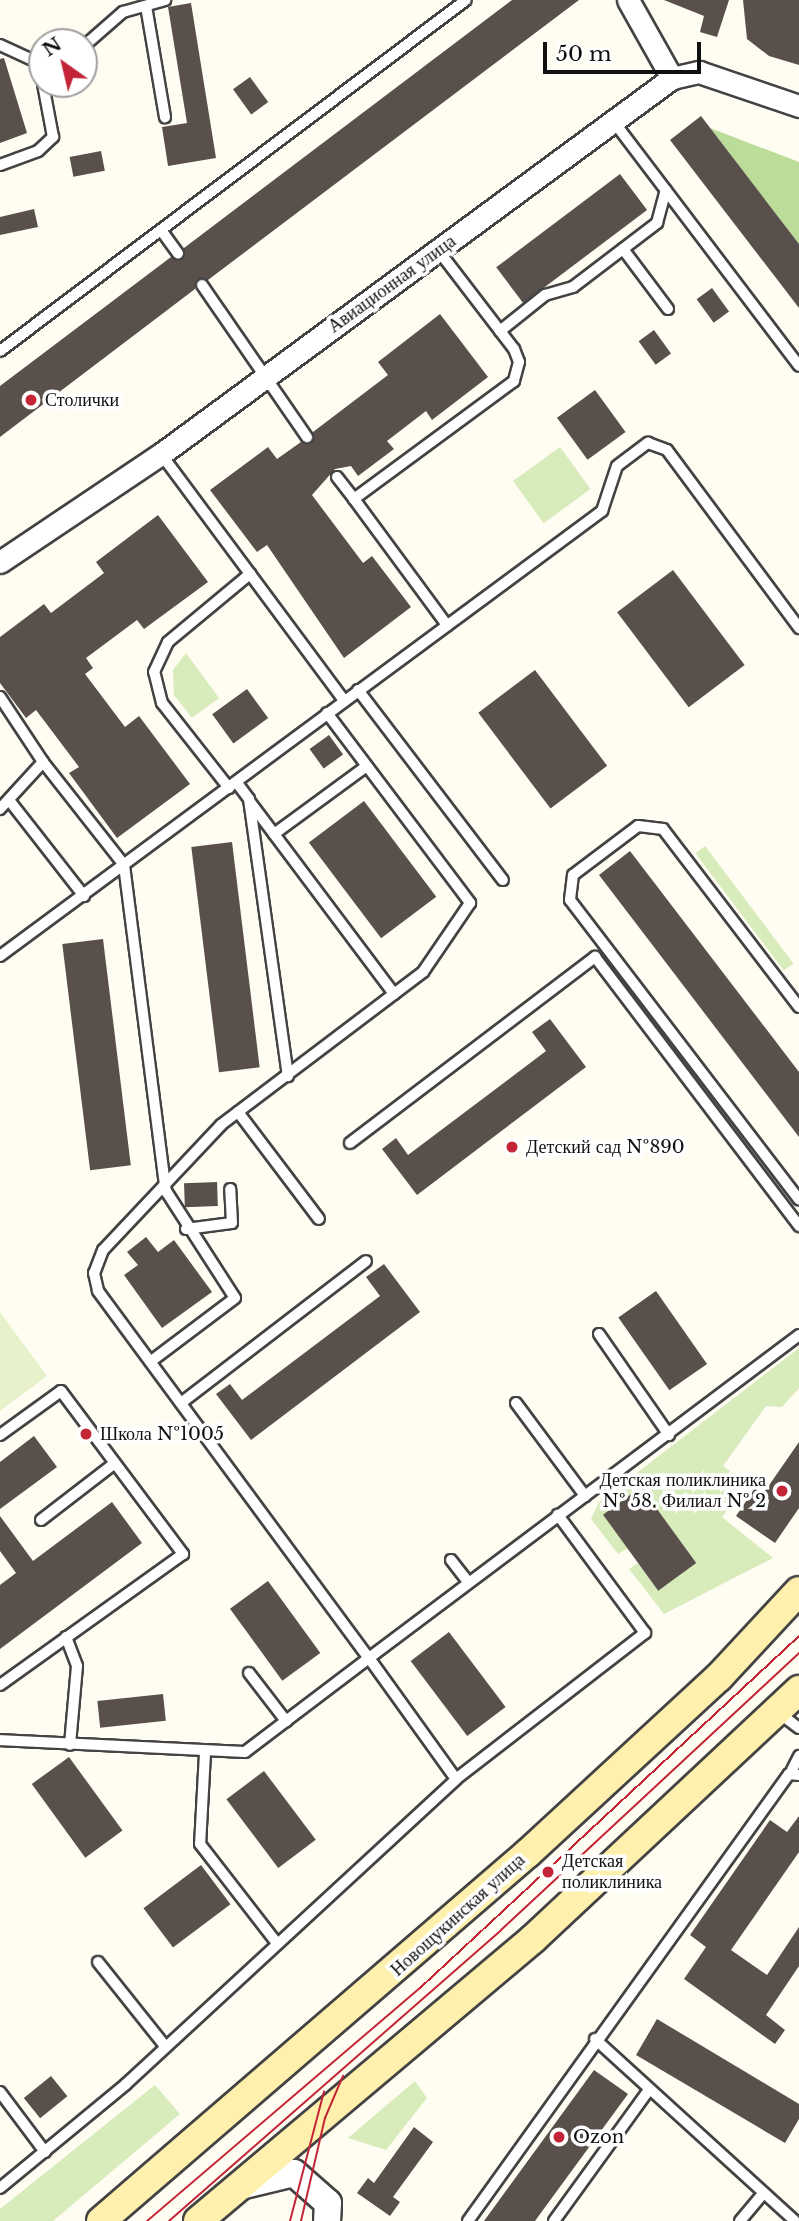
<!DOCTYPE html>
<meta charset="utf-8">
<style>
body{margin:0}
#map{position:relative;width:799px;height:2221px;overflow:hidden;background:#fffcf2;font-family:"Libre Baskerville",serif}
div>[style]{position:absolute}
.green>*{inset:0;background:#d7ebbb;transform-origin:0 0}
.forest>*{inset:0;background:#bcdc9a}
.pitch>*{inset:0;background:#e7f2cd}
.building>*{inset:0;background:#59504c;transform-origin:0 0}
.roads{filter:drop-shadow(2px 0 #434343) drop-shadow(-2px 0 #434343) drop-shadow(0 2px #434343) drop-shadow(0 -2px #434343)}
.service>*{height:10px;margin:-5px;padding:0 5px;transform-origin:5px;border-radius:5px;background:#fff}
.minor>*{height:21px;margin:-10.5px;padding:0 10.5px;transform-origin:10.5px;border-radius:10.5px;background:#fff}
.tertiary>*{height:26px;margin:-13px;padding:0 13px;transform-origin:13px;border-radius:13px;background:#fff}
.secondary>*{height:28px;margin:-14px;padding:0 14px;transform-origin:14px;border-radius:14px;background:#fff1ad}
.tram>*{height:2px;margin:-1px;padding:0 1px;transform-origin:1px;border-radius:1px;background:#c32436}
.dots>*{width:19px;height:19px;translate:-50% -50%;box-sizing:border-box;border:4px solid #fff;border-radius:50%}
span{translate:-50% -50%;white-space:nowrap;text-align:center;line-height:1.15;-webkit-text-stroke:7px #fff;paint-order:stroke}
.street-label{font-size:18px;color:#101010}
.poi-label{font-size:18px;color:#101010}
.left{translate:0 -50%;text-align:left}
.right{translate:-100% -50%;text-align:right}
.north{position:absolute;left:28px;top:28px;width:70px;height:70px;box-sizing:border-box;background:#fff;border:2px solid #9f9f9f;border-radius:50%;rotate:326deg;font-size:19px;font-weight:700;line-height:28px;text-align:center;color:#101010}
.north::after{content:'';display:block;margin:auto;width:24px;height:32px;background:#c32436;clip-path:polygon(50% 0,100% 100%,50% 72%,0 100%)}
.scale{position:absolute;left:543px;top:42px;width:158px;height:32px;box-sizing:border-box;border:4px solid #101010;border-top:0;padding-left:9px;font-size:21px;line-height:24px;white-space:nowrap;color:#101010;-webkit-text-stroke:5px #fff;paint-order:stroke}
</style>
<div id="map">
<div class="green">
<i style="left:560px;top:447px;width:52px;height:58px;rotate:54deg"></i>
<i style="clip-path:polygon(186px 653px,219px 698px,192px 718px,174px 695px,173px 670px)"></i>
<i style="left:705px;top:846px;width:147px;height:12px;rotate:53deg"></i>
<i style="clip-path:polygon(799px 1348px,799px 1388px,782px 1407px,766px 1406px,723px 1466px,747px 1483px,722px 1517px,773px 1558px,664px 1614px,629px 1569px,638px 1563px,659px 1590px,696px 1563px,641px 1488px,628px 1548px,618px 1554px,591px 1519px,599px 1502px)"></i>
<i style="clip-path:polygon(415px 2081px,427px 2098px,386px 2150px,348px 2138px)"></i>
<i style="clip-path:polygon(155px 2085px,180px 2114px,53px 2221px,0 2221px,0 2209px)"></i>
</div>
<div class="forest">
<i style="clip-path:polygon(710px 128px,799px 162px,799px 244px)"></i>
</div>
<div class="pitch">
<i style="clip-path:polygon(0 1312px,47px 1376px,0 1411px)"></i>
</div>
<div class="building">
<i style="clip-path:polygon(512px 0,579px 0,208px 280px,197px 279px,195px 289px,0 437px,0 386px,171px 257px,183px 259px,184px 248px)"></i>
<i style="clip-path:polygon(664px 0,729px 0,717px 37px,700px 32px,704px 16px)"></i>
<i style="clip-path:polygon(743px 0,799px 0,799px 65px,769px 56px,747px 39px)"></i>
<i style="clip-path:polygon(191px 3px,216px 158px,168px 166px,162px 127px,187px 123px,168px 7px)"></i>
<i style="clip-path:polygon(4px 58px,27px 133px,0 143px,0 59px)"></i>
<i style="left:250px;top:77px;width:31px;height:21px;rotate:54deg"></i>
<i style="clip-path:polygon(701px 116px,799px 244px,799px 308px,670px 140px)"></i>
<i style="left:101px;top:151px;width:20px;height:32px;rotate:79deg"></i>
<i style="left:620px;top:174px;width:45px;height:155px;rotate:53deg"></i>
<i style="clip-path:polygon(34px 209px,38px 227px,0 235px,0 217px)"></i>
<i style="left:712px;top:288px;width:29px;height:19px;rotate:54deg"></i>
<i style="clip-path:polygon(440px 314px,488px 377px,432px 420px,426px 411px,387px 441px,394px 449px,358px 476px,351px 466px,335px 469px,312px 495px,363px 563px,372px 556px,411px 607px,344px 658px,267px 545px,257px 552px,210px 490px,268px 447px,277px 459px,301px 442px,312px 443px,313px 432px,388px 375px,378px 362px)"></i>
<i style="left:654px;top:330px;width:29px;height:19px;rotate:54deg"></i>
<i style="left:595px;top:390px;width:52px;height:47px;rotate:54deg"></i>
<i style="clip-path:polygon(158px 515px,208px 582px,144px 629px,137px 620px,86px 658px,93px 668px,85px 674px,125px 727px,139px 716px,190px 784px,117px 838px,69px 773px,79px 767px,36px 710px,26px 718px,0 683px,0 637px,44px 604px,51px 613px,104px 573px,96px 562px)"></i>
<i style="left:673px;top:570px;width:119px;height:70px;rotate:53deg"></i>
<i style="left:535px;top:670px;width:120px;height:71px;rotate:53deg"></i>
<i style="left:247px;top:689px;width:36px;height:43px;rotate:54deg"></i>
<i style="left:329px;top:735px;width:24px;height:24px;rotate:54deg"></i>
<i style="left:364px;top:801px;width:120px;height:69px;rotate:53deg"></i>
<i style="left:232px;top:842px;width:227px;height:41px;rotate:83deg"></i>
<i style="clip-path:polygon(630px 851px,799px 1072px,799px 1137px,599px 875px)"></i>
<i style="left:103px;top:939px;width:228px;height:41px;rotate:83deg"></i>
<i style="clip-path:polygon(550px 1019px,586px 1067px,417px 1195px,382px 1149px,396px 1138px,408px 1155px,546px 1051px,532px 1032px)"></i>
<i style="left:217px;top:1182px;width:24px;height:33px;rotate:88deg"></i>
<i style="clip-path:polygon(146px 1237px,158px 1252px,174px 1240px,212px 1292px,162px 1328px,124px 1275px,138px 1265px,127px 1252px)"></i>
<i style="clip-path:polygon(384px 1264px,420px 1312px,251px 1440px,216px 1394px,230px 1384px,242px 1400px,380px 1296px,366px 1277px)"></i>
<i style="left:656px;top:1291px;width:89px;height:46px;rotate:55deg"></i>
<i style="clip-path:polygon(34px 1436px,57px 1467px,0 1509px,0 1462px)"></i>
<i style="clip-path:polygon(799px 1442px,799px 1508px,775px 1543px,736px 1516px,755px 1488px,763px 1494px)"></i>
<i style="left:641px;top:1487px;width:94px;height:47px;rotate:54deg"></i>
<i style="clip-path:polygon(112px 1502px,142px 1543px,0 1649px,0 1585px,16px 1573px,0 1551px,0 1516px,33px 1561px)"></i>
<i style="left:268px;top:1581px;width:89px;height:47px;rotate:54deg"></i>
<i style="left:449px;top:1632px;width:94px;height:48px;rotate:53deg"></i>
<i style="left:163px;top:1694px;width:27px;height:66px;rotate:84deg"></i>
<i style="left:69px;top:1757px;width:91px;height:46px;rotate:54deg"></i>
<i style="left:264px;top:1771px;width:86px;height:47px;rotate:53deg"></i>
<i style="clip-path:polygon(799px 1816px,799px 1852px,731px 1950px,767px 1975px,799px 1927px,799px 1966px,766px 2015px,785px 2030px,775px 2044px,684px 1979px,706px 1947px,690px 1935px,770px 1820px,787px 1832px)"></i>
<i style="left:201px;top:1865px;width:49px;height:72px;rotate:53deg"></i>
<i style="clip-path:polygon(657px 2019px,799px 2104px,799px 2119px,785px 2143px,636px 2055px)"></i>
<i style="clip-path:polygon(594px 2070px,628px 2094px,543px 2210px,535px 2221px,484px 2221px)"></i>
<i style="left:51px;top:2076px;width:26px;height:35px;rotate:51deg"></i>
<i style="clip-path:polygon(414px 2127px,433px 2142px,393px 2197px,400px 2202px,390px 2216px,357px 2193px,368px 2178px,374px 2183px)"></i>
</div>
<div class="roads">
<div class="service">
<i style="left:146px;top:6px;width:113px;rotate:80.3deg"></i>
<i style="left:0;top:45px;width:43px;rotate:24.8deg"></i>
<i style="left:84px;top:46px;width:52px;rotate:-41.1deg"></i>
<i style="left:123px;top:12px;width:44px;rotate:-15.9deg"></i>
<i style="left:614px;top:122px;width:306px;rotate:52.8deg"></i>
<i style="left:0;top:165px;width:40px;rotate:-20.2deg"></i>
<i style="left:38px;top:151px;width:21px;rotate:-43deg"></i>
<i style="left:53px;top:137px;width:54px;rotate:-100.7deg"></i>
<i style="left:161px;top:230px;width:29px;rotate:54deg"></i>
<i style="left:623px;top:249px;width:75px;rotate:53.1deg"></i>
<i style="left:438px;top:250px;width:125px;rotate:52.5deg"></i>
<i style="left:514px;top:349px;width:14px;rotate:69deg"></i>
<i style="left:519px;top:362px;width:20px;rotate:105deg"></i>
<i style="left:514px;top:381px;width:199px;rotate:143.6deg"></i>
<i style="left:354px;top:499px;width:157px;rotate:53.6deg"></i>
<i style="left:202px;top:285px;width:185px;rotate:55.4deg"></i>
<i style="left:500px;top:331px;width:58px;rotate:-38.7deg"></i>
<i style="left:545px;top:295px;width:29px;rotate:-16deg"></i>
<i style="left:573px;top:287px;width:106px;rotate:-37.3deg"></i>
<i style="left:657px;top:223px;width:34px;rotate:-75deg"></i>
<i style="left:0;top:351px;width:583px;rotate:-36.99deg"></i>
<i style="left:161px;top:454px;width:307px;rotate:53.4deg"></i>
<i style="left:337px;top:477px;width:28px;rotate:52deg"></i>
<i style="left:358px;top:690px;width:239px;rotate:52.7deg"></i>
<i style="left:0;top:697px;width:78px;rotate:56.5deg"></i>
<i style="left:43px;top:762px;width:64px;rotate:132.5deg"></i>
<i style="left:327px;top:713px;width:238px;rotate:53deg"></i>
<i style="left:470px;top:903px;width:83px;rotate:124.3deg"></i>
<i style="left:423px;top:972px;width:253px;rotate:142.9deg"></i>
<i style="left:221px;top:1125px;width:172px;rotate:133.3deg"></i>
<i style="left:103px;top:1250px;width:25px;rotate:111deg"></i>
<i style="left:94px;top:1273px;width:18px;rotate:77deg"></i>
<i style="left:98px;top:1291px;width:456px;rotate:53.6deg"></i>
<i style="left:369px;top:1658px;width:538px;rotate:-36.91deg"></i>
<i style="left:43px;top:762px;width:131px;rotate:51.8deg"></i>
<i style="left:124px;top:865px;width:329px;rotate:82.7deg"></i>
<i style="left:166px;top:1191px;width:127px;rotate:57.2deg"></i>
<i style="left:235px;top:1298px;width:106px;rotate:143deg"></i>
<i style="left:237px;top:783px;width:20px;rotate:53deg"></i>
<i style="left:249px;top:799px;width:280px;rotate:82deg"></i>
<i style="left:229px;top:788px;width:108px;rotate:-128.2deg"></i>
<i style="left:162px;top:703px;width:32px;rotate:-104deg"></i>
<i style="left:154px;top:672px;width:33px;rotate:-65deg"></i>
<i style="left:168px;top:642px;width:107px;rotate:-39.7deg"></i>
<i style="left:9px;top:800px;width:122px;rotate:52deg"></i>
<i style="left:250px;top:802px;width:240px;rotate:53.1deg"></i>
<i style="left:274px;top:834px;width:115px;rotate:-36.2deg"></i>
<i style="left:0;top:956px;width:749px;rotate:-36.47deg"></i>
<i style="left:602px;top:511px;width:47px;rotate:-71.6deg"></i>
<i style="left:617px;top:466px;width:39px;rotate:-37deg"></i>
<i style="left:648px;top:443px;width:20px;rotate:20deg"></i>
<i style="left:667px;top:450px;width:222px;rotate:53.4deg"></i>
<i style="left:799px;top:1007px;width:224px;rotate:-127.4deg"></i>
<i style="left:663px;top:829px;width:25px;rotate:-173deg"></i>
<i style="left:638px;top:826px;width:81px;rotate:143deg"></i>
<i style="left:573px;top:875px;width:25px;rotate:97deg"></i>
<i style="left:570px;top:900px;width:377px;rotate:52.6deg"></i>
<i style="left:238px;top:1112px;width:134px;rotate:52.9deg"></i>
<i style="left:350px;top:1143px;width:308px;rotate:-37.2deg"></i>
<i style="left:595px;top:957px;width:338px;rotate:52.8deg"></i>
<i style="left:186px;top:1229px;width:46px;rotate:-7.4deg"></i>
<i style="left:232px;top:1223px;width:34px;rotate:-93deg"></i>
<i style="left:599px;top:1334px;width:123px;rotate:55.3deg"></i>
<i style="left:181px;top:1403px;width:233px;rotate:-37.5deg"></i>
<i style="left:516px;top:1403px;width:116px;rotate:53.4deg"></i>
<i style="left:0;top:1435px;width:75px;rotate:-35.8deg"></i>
<i style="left:61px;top:1391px;width:204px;rotate:53.2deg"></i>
<i style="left:183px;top:1554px;width:225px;rotate:144.4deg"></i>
<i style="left:41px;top:1520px;width:93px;rotate:-37.6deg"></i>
<i style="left:451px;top:1560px;width:28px;rotate:52deg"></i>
<i style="left:66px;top:1637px;width:31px;rotate:69deg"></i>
<i style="left:77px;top:1666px;width:79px;rotate:95.1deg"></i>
<i style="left:249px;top:1673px;width:61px;rotate:52.4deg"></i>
<i style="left:779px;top:1713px;width:25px;rotate:37deg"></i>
<i style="left:0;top:1740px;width:245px;rotate:2.8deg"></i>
<i style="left:245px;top:1752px;width:156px;rotate:-37.2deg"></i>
<i style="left:369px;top:1658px;width:149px;rotate:54.3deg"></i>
<i style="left:205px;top:1753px;width:91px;rotate:93.1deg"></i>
<i style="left:200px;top:1844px;width:124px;rotate:52.2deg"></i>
<i style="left:792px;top:1770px;width:16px;rotate:-63deg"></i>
<i style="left:98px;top:1962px;width:107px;rotate:51.4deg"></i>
<i style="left:595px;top:2039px;width:270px;rotate:42.3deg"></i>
<i style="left:0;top:2092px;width:75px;rotate:53.1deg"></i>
<i style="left:0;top:2188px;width:163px;rotate:-39.5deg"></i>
<i style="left:126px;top:2084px;width:449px;rotate:-42.7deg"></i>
<i style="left:456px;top:1779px;width:239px;rotate:-37.7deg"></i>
<i style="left:645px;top:1633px;width:147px;rotate:-126.4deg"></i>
<i style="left:468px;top:2221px;width:550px;rotate:-54.32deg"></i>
<i style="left:789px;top:1774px;width:10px;rotate:6deg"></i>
<i style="left:554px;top:2221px;width:160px;rotate:-54.1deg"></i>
<i style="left:740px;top:2221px;width:34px;rotate:-50deg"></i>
</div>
<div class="minor">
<i style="left:628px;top:0;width:90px;rotate:60.6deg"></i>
<i style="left:0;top:562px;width:194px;rotate:-33.9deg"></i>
<i style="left:161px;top:454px;width:634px;rotate:-36.35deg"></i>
<i style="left:672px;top:78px;width:28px;rotate:-13deg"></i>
<i style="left:699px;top:72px;width:106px;rotate:18.8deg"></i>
</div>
<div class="tertiary">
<i style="left:244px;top:2185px;width:51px;rotate:-13.5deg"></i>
<i style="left:294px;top:2173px;width:45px;rotate:41.4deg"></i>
<i style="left:328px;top:2203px;width:18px;rotate:93deg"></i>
</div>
<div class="secondary">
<i style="left:101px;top:2221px;width:564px;rotate:-40.76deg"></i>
<i style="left:528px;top:1853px;width:260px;rotate:-42.7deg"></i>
<i style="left:719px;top:1677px;width:117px;rotate:-47.1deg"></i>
<i style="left:198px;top:2221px;width:439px;rotate:-40.1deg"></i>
<i style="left:534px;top:1938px;width:363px;rotate:-43.1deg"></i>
</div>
</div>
<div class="tram">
<i style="left:147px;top:2221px;width:359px;rotate:-40.5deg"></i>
<i style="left:420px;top:1988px;width:517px;rotate:-42.88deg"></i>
<i style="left:169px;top:2221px;width:441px;rotate:-41.2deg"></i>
<i style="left:501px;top:1930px;width:407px;rotate:-42.9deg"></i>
<i style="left:290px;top:2221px;width:134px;rotate:-75.3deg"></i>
<i style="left:301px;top:2221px;width:106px;rotate:-76.9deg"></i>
<i style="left:325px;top:2118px;width:46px;rotate:-66.8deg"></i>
</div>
<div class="dots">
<i style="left:31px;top:400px;background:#c32436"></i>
<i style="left:512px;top:1147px;background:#c32436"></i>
<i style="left:86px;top:1434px;background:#c32436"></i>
<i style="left:782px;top:1491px;background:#c32436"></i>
<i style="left:548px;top:1872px;background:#c32436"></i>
<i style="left:559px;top:2137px;background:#c32436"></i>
</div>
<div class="street-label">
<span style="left:392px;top:284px;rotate:-36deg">Авиационная улица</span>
<span style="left:458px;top:1915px;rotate:-42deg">Новощукинская улица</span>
</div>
<div class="poi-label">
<span class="left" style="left:45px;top:400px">Столички</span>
<span class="left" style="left:526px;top:1147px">Детский сад №890</span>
<span class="left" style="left:100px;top:1434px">Школа №1005</span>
<span class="right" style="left:766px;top:1491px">Детская поликлиника<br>№ 58. Филиал № 2</span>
<span class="left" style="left:562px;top:1872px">Детская<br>поликлиника</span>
<span class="left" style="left:573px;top:2137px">Ozon</span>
</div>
<div class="north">N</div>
<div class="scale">50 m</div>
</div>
